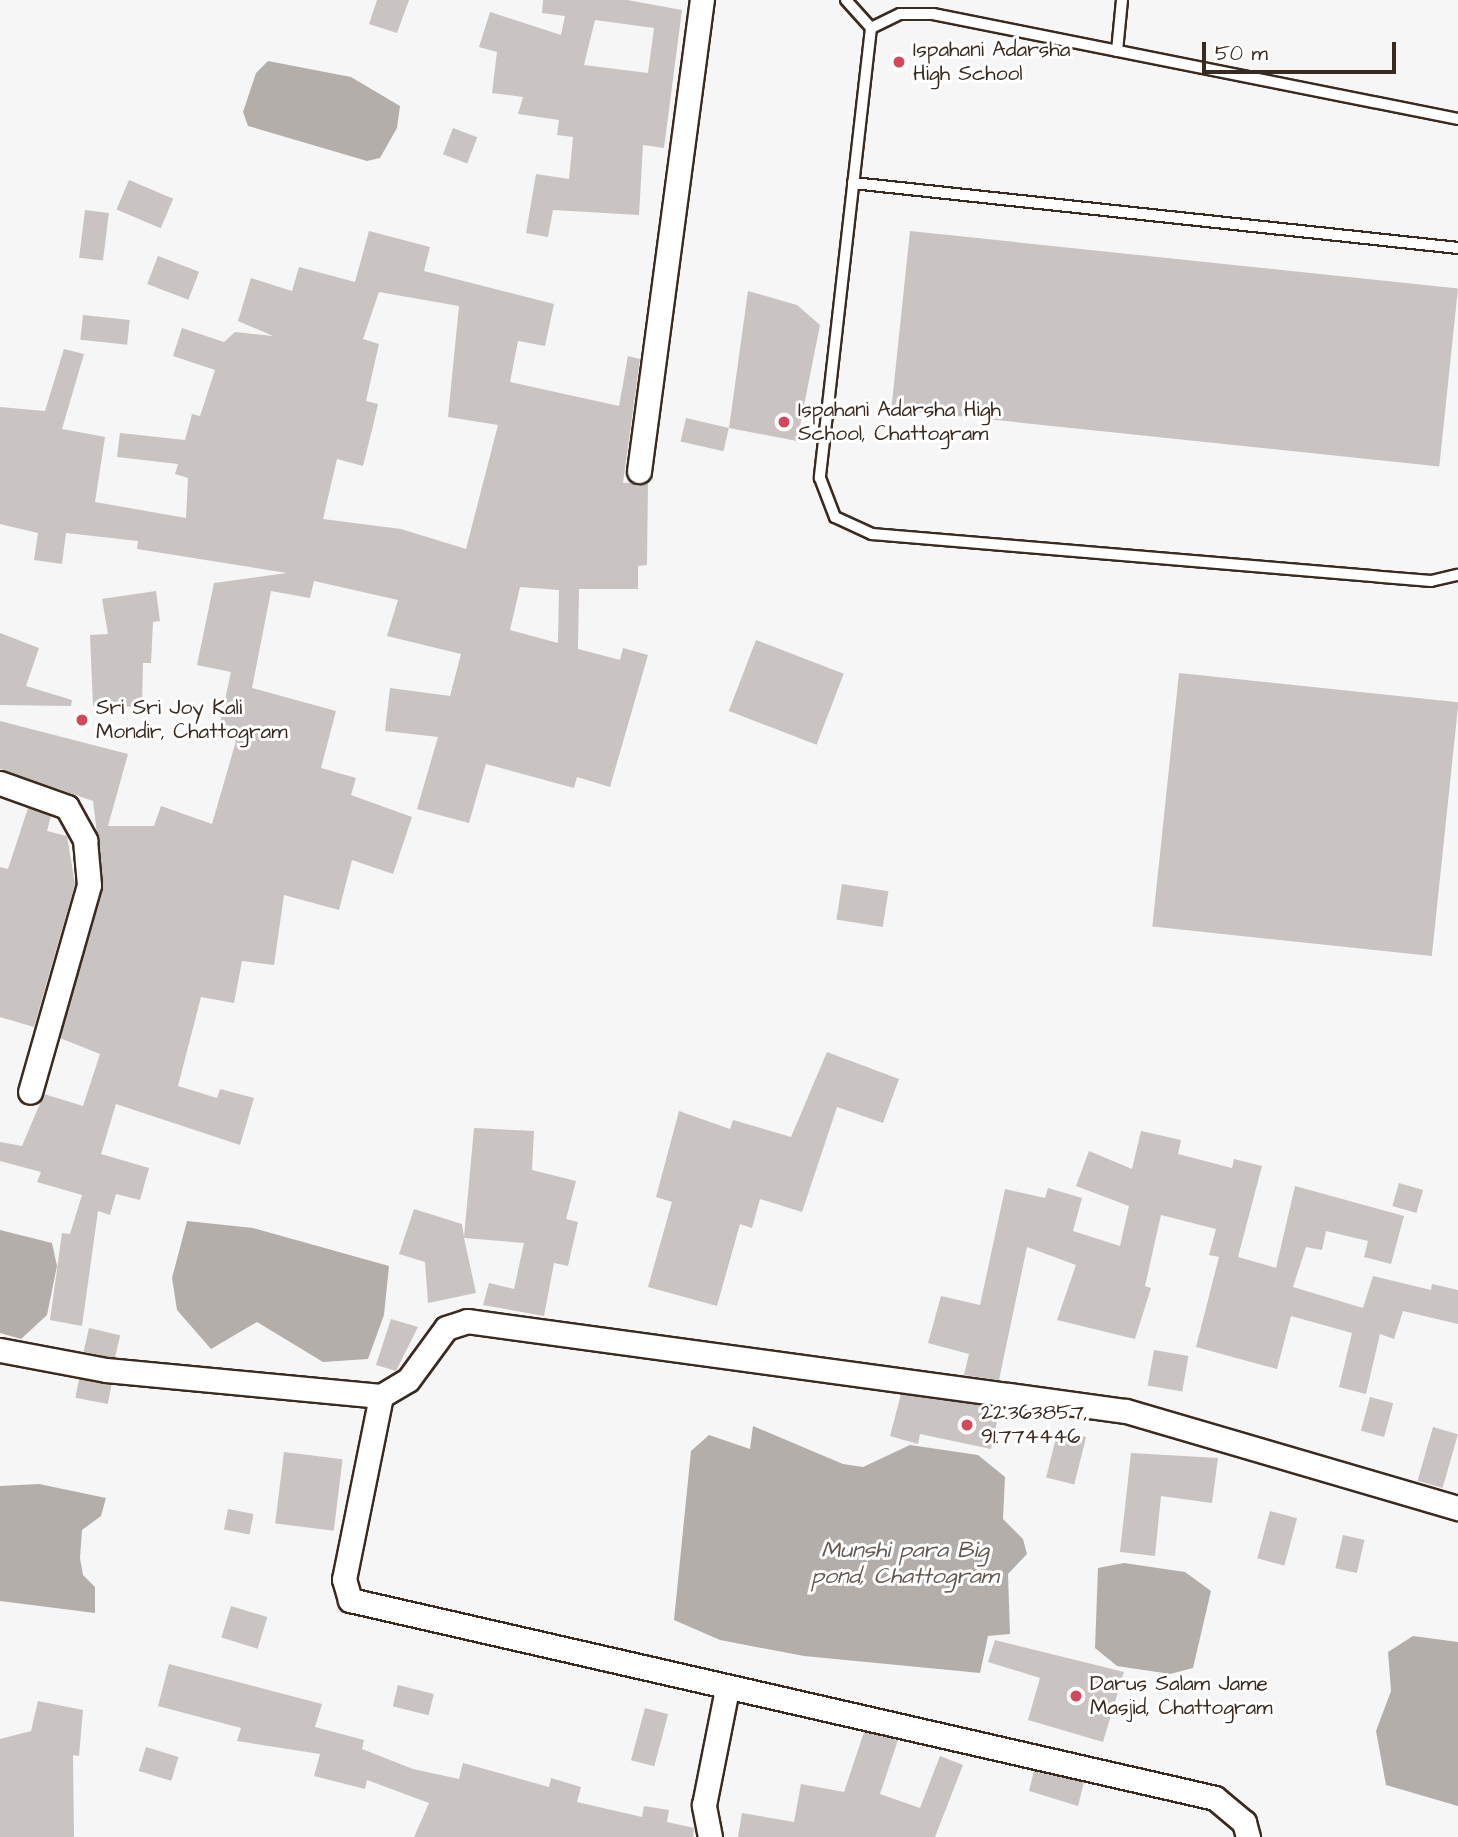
<!DOCTYPE html>
<style>
body{margin:0}
#map{position:relative;width:1458px;height:1837px;overflow:hidden;background:#f7f6f6;font-family:"Architects Daughter",sans-serif}
div>[style]{position:absolute}
.water>*{inset:0;background:#b4aeaa}
.building>*{inset:0;background:#c9c3c1;transform-origin:0 0}
.roads{filter:drop-shadow(2px 0 #3b2a1e) drop-shadow(-2px 0 #3b2a1e) drop-shadow(0 2px #3b2a1e) drop-shadow(0 -2px #3b2a1e)}
.lane>*{height:10px;margin:-5px;padding:0 5px;transform-origin:5px;border-radius:5px;background:#fff}
.street>*{height:23px;margin:-11.5px;padding:0 11.5px;transform-origin:11.5px;border-radius:11.5px;background:#fff}
.dots>*{width:19px;height:19px;translate:-50% -50%;box-sizing:border-box;border:4px solid #fff;border-radius:50%}
span{translate:-50% -50%;white-space:nowrap;text-align:center;line-height:1.15;-webkit-text-stroke:6px #fff;paint-order:stroke}
.poi-label{font-size:21px;color:#3b2a1e}
.left{translate:0 -50%;text-align:left}
.water-label{font-size:23px;color:#65584f;font-style:italic}
.scale{position:absolute;left:1202px;top:42px;width:194px;height:32px;box-sizing:border-box;border:4px solid #3b2a1e;border-top:0;padding-left:9px;font-size:21px;line-height:24px;white-space:nowrap;color:#3b2a1e;-webkit-text-stroke:5px #fff;paint-order:stroke}
</style>
<div id="map">
<div class="water">
<i style="clip-path:polygon(268px 61px,351px 77px,400px 106px,397px 128px,380px 158px,367px 161px,248px 126px,243px 112px,256px 73px)"></i>
<i style="clip-path:polygon(187px 1221px,253px 1228px,389px 1266px,384px 1315px,368px 1359px,323px 1362px,257px 1322px,211px 1349px,177px 1310px,172px 1278px)"></i>
<i style="clip-path:polygon(0 1230px,52px 1243px,57px 1266px,47px 1315px,21px 1339px,0 1333px)"></i>
<i style="clip-path:polygon(753px 1426px,843px 1464px,863px 1467px,910px 1445px,978px 1455px,1005px 1477px,1003px 1519px,1023px 1539px,1027px 1554px,1008px 1574px,1010px 1634px,988px 1636px,980px 1673px,804px 1656px,720px 1640px,674px 1620px,691px 1451px,709px 1435px,750px 1449px)"></i>
<i style="clip-path:polygon(39px 1484px,106px 1498px,101px 1516px,82px 1530px,80px 1558px,83px 1575px,95px 1587px,95px 1613px,0 1601px,0 1486px)"></i>
<i style="clip-path:polygon(1124px 1563px,1185px 1572px,1211px 1591px,1193px 1668px,1170px 1674px,1117px 1666px,1095px 1648px,1098px 1568px)"></i>
<i style="clip-path:polygon(1413px 1636px,1458px 1642px,1458px 1806px,1386px 1785px,1376px 1731px,1391px 1691px,1388px 1652px)"></i>
</div>
<div class="building">
<i style="clip-path:polygon(377px 0,409px 0,397px 33px,369px 24px)"></i>
<i style="clip-path:polygon(evenodd,543px 0,627px 0,682px 10px,664px 148px,643px 145px,639px 215px,553px 210px,548px 237px,526px 233px,536px 174px,569px 179px,573px 137px,557px 135px,559px 120px,518px 114px,523px 97px,492px 93px,497px 52px,479px 47px,490px 12px,561px 35px,565px 16px,542px 13px,543px 0,595px 20px,654px 28px,648px 73px,584px 65px,595px 20px)"></i>
<i style="left:453px;top:128px;width:26px;height:28px;rotate:21deg"></i>
<i style="left:129px;top:180px;width:48px;height:32px;rotate:23deg"></i>
<i style="left:85px;top:210px;width:24px;height:48px;rotate:7deg"></i>
<i style="clip-path:polygon(evenodd,369px 231px,430px 247px,424px 271px,554px 304px,545px 346px,518px 341px,510px 382px,619px 406px,628px 356px,640px 359px,623px 483px,648px 482px,647px 565px,638px 566px,638px 589px,579px 589px,578px 649px,620px 660px,623px 648px,648px 655px,610px 787px,577px 777px,574px 788px,486px 764px,469px 823px,417px 809px,438px 737px,385px 731px,390px 688px,450px 696px,461px 654px,387px 636px,398px 600px,314px 581px,310px 598px,271px 591px,252px 688px,336px 711px,321px 768px,356px 778px,351px 795px,412px 817px,393px 874px,352px 860px,339px 910px,284px 895px,274px 965px,242px 961px,234px 1003px,201px 997px,178px 1086px,217px 1098px,220px 1089px,254px 1098px,240px 1145px,116px 1104px,101px 1154px,149px 1168px,140px 1200px,116px 1194px,110px 1215px,98px 1211px,82px 1326px,50px 1320px,62px 1233px,70px 1234px,82px 1195px,37px 1182px,41px 1172px,0 1161px,0 1142px,22px 1146px,44px 1094px,83px 1106px,100px 1054px,60px 1038px,103px 884px,93px 801px,0 769px,0 721px,128px 754px,108px 826px,154px 826px,161px 806px,212px 824px,236px 741px,217px 736px,231px 672px,197px 665px,214px 583px,287px 573px,137px 549px,138px 541px,66px 533px,62px 564px,34px 560px,38px 533px,0 524px,0 407px,45px 411px,64px 349px,84px 354px,62px 429px,105px 437px,95px 502px,186px 518px,188px 478px,175px 474px,178px 464px,117px 457px,120px 433px,185px 440px,192px 414px,200px 416px,215px 370px,173px 356px,182px 328px,224px 342px,235px 332px,273px 336px,238px 321px,251px 278px,292px 291px,299px 267px,355px 282px,369px 231px,379px 292px,459px 306px,448px 417px,498px 425px,466px 549px,401px 529px,323px 519px,337px 459px,363px 466px,372px 430px,378px 404px,366px 401px,379px 344px,363px 339px,379px 292px,369px 231px,520px 587px,559px 590px,558px 643px,510px 630px,520px 587px)"></i>
<i style="left:910px;top:231px;width:551px;height:179px;rotate:6deg"></i>
<i style="left:158px;top:256px;width:44px;height:30px;rotate:21deg"></i>
<i style="clip-path:polygon(748px 291px,797px 305px,820px 325px,797px 441px,729px 428px)"></i>
<i style="left:83px;top:315px;width:47px;height:25px;rotate:6deg"></i>
<i style="left:686px;top:418px;width:44px;height:24px;rotate:13deg"></i>
<i style="clip-path:polygon(156px 591px,160px 621px,153px 622px,151px 663px,143px 663px,142px 707px,93px 706px,90px 635px,108px 634px,102px 599px)"></i>
<i style="clip-path:polygon(0 633px,39px 648px,26px 686px,72px 700px,71px 706px,0 705px)"></i>
<i style="left:756px;top:640px;width:94px;height:76px;rotate:21deg"></i>
<i style="left:1179px;top:673px;width:281px;height:255px;rotate:6deg"></i>
<i style="clip-path:polygon(28px 808px,51px 816px,47px 831px,67px 836px,75px 884px,34px 1027px,0 1017px,0 867px,8px 869px)"></i>
<i style="left:842px;top:884px;width:47px;height:36px;rotate:9deg"></i>
<i style="clip-path:polygon(827px 1052px,899px 1079px,883px 1123px,837px 1107px,802px 1212px,760px 1199px,752px 1228px,740px 1224px,717px 1306px,648px 1287px,672px 1202px,656px 1197px,679px 1111px,730px 1129px,733px 1120px,791px 1137px)"></i>
<i style="clip-path:polygon(474px 1128px,534px 1131px,532px 1170px,576px 1181px,566px 1219px,578px 1222px,568px 1266px,554px 1263px,544px 1316px,483px 1305px,489px 1283px,514px 1289px,524px 1243px,464px 1238px,476px 1293px,428px 1303px,425px 1262px,399px 1254px,414px 1209px,462px 1224px,464px 1237px)"></i>
<i style="clip-path:polygon(1141px 1131px,1181px 1140px,1178px 1154px,1232px 1168px,1234px 1159px,1262px 1166px,1238px 1257px,1276px 1268px,1295px 1186px,1404px 1216px,1391px 1264px,1364px 1257px,1368px 1241px,1326px 1231px,1322px 1250px,1306px 1247px,1293px 1287px,1363px 1308px,1373px 1276px,1431px 1290px,1432px 1284px,1458px 1290px,1458px 1324px,1403px 1311px,1394px 1339px,1380px 1334px,1366px 1394px,1339px 1387px,1352px 1333px,1291px 1316px,1277px 1369px,1196px 1347px,1219px 1257px,1209px 1255px,1216px 1229px,1161px 1215px,1145px 1286px,1151px 1288px,1135px 1339px,1057px 1320px,1076px 1265px,1027px 1247px,999px 1380px,964px 1375px,969px 1354px,928px 1343px,941px 1296px,980px 1305px,1005px 1189px,1045px 1198px,1048px 1188px,1082px 1198px,1073px 1231px,1120px 1246px,1129px 1206px,1076px 1186px,1089px 1151px,1132px 1169px)"></i>
<i style="left:1399px;top:1183px;width:25px;height:24px;rotate:16deg"></i>
<i style="clip-path:polygon(391px 1319px,418px 1327px,396px 1371px,376px 1365px)"></i>
<i style="left:89px;top:1328px;width:32px;height:24px;rotate:13deg"></i>
<i style="left:1154px;top:1350px;width:35px;height:36px;rotate:10deg"></i>
<i style="left:79px;top:1379px;width:33px;height:19px;rotate:11deg"></i>
<i style="clip-path:polygon(901px 1394px,992px 1407px,999px 1413px,991px 1449px,920px 1434px,918px 1444px,890px 1436px)"></i>
<i style="left:1370px;top:1397px;width:24px;height:35px;rotate:15deg"></i>
<i style="left:1433px;top:1427px;width:26px;height:56px;rotate:16deg"></i>
<i style="left:1058px;top:1430px;width:29px;height:49px;rotate:14deg"></i>
<i style="left:284px;top:1452px;width:59px;height:72px;rotate:7deg"></i>
<i style="clip-path:polygon(1131px 1453px,1218px 1458px,1212px 1503px,1161px 1496px,1155px 1556px,1120px 1552px)"></i>
<i style="left:228px;top:1509px;width:26px;height:21px;rotate:11deg"></i>
<i style="left:1270px;top:1511px;width:28px;height:49px;rotate:15deg"></i>
<i style="left:1343px;top:1535px;width:22px;height:34px;rotate:13deg"></i>
<i style="left:231px;top:1606px;width:38px;height:33px;rotate:17deg"></i>
<i style="clip-path:polygon(995px 1640px,1124px 1672px,1103px 1742px,1028px 1720px,1040px 1678px,988px 1662px)"></i>
<i style="clip-path:polygon(169px 1664px,322px 1704px,315px 1727px,364px 1740px,362px 1749px,413px 1769px,459px 1779px,463px 1763px,549px 1787px,551px 1778px,581px 1787px,577px 1802px,642px 1817px,644px 1806px,669px 1810px,667px 1822px,694px 1828px,693px 1837px,414px 1837px,429px 1803px,367px 1780px,365px 1789px,314px 1776px,320px 1754px,237px 1741px,241px 1728px,158px 1706px)"></i>
<i style="left:398px;top:1685px;width:37px;height:22px;rotate:14deg"></i>
<i style="clip-path:polygon(38px 1701px,83px 1710px,79px 1756px,73px 1755px,74px 1837px,0 1837px,0 1739px,31px 1731px)"></i>
<i style="left:645px;top:1708px;width:24px;height:54px;rotate:15deg"></i>
<i style="clip-path:polygon(864px 1732px,898px 1740px,880px 1794px,920px 1808px,940px 1756px,963px 1765px,935px 1837px,738px 1837px,742px 1813px,794px 1822px,801px 1784px,844px 1792px)"></i>
<i style="left:146px;top:1747px;width:34px;height:25px;rotate:17deg"></i>
<i style="clip-path:polygon(1034px 1771px,1084px 1782px,1078px 1806px,1029px 1791px)"></i>
</div>
<div class="roads">
<div class="lane">
<i style="left:846px;top:0;width:38px;rotate:48deg"></i>
<i style="left:871px;top:28px;width:453px;rotate:96.5deg"></i>
<i style="left:820px;top:478px;width:42px;rotate:69deg"></i>
<i style="left:835px;top:517px;width:41px;rotate:24.7deg"></i>
<i style="left:872px;top:534px;width:561px;rotate:4.81deg"></i>
<i style="left:1431px;top:581px;width:28px;rotate:-13deg"></i>
<i style="left:871px;top:28px;width:32px;rotate:-26deg"></i>
<i style="left:900px;top:14px;width:33px"></i>
<i style="left:933px;top:14px;width:535px;rotate:11.31deg"></i>
<i style="left:1117px;top:51px;width:51px;rotate:-84.4deg"></i>
<i style="left:853px;top:183px;width:608px;rotate:6.13deg"></i>
</div>
<div class="street">
<i style="left:639px;top:471px;width:475px;rotate:-82.4deg"></i>
<i style="left:0;top:783px;width:71px;rotate:19.7deg"></i>
<i style="left:67px;top:807px;width:38px;rotate:61deg"></i>
<i style="left:85px;top:840px;width:45px;rotate:84.9deg"></i>
<i style="left:89px;top:885px;width:215px;rotate:105.9deg"></i>
<i style="left:0;top:1350px;width:108px;rotate:10.7deg"></i>
<i style="left:106px;top:1370px;width:276px;rotate:5.4deg"></i>
<i style="left:381px;top:1396px;width:31px;rotate:-31deg"></i>
<i style="left:408px;top:1380px;width:64px;rotate:-53.8deg"></i>
<i style="left:446px;top:1328px;width:22px;rotate:-18deg"></i>
<i style="left:467px;top:1321px;width:665px;rotate:7.78deg"></i>
<i style="left:1126px;top:1411px;width:346px;rotate:16.3deg"></i>
<i style="left:381px;top:1396px;width:187px;rotate:101.4deg"></i>
<i style="left:344px;top:1579px;width:22px;rotate:74deg"></i>
<i style="left:350px;top:1600px;width:887px;rotate:12.89deg"></i>
<i style="left:1215px;top:1798px;width:38px;rotate:40deg"></i>
<i style="left:1244px;top:1822px;width:16px;rotate:75deg"></i>
<i style="left:710px;top:1837px;width:33px;rotate:-101deg"></i>
<i style="left:704px;top:1805px;width:118px;rotate:-78.8deg"></i>
</div>
</div>
<div class="dots">
<i style="left:899px;top:62px;background:#d1495b"></i>
<i style="left:784px;top:422px;background:#d1495b"></i>
<i style="left:82px;top:720px;background:#d1495b"></i>
<i style="left:967px;top:1425px;background:#d1495b"></i>
<i style="left:1076px;top:1696px;background:#d1495b"></i>
</div>
<div class="poi-label">
<span class="left" style="left:913px;top:62px">Ispahani Adarsha<br>High School</span>
<span class="left" style="left:798px;top:422px">Ispahani Adarsha High<br>School, Chattogram</span>
<span class="left" style="left:96px;top:720px">Sri Sri Joy Kali<br>Mondir, Chattogram</span>
<span class="left" style="left:981px;top:1425px">22.363857,<br>91.774446</span>
<span class="left" style="left:1090px;top:1696px">Darus Salam Jame<br>Masjid, Chattogram</span>
</div>
<div class="water-label">
<span style="left:905px;top:1563px">Munshi para Big<br>pond, Chattogram</span>
</div>
<div class="scale">50 m</div>
</div>
